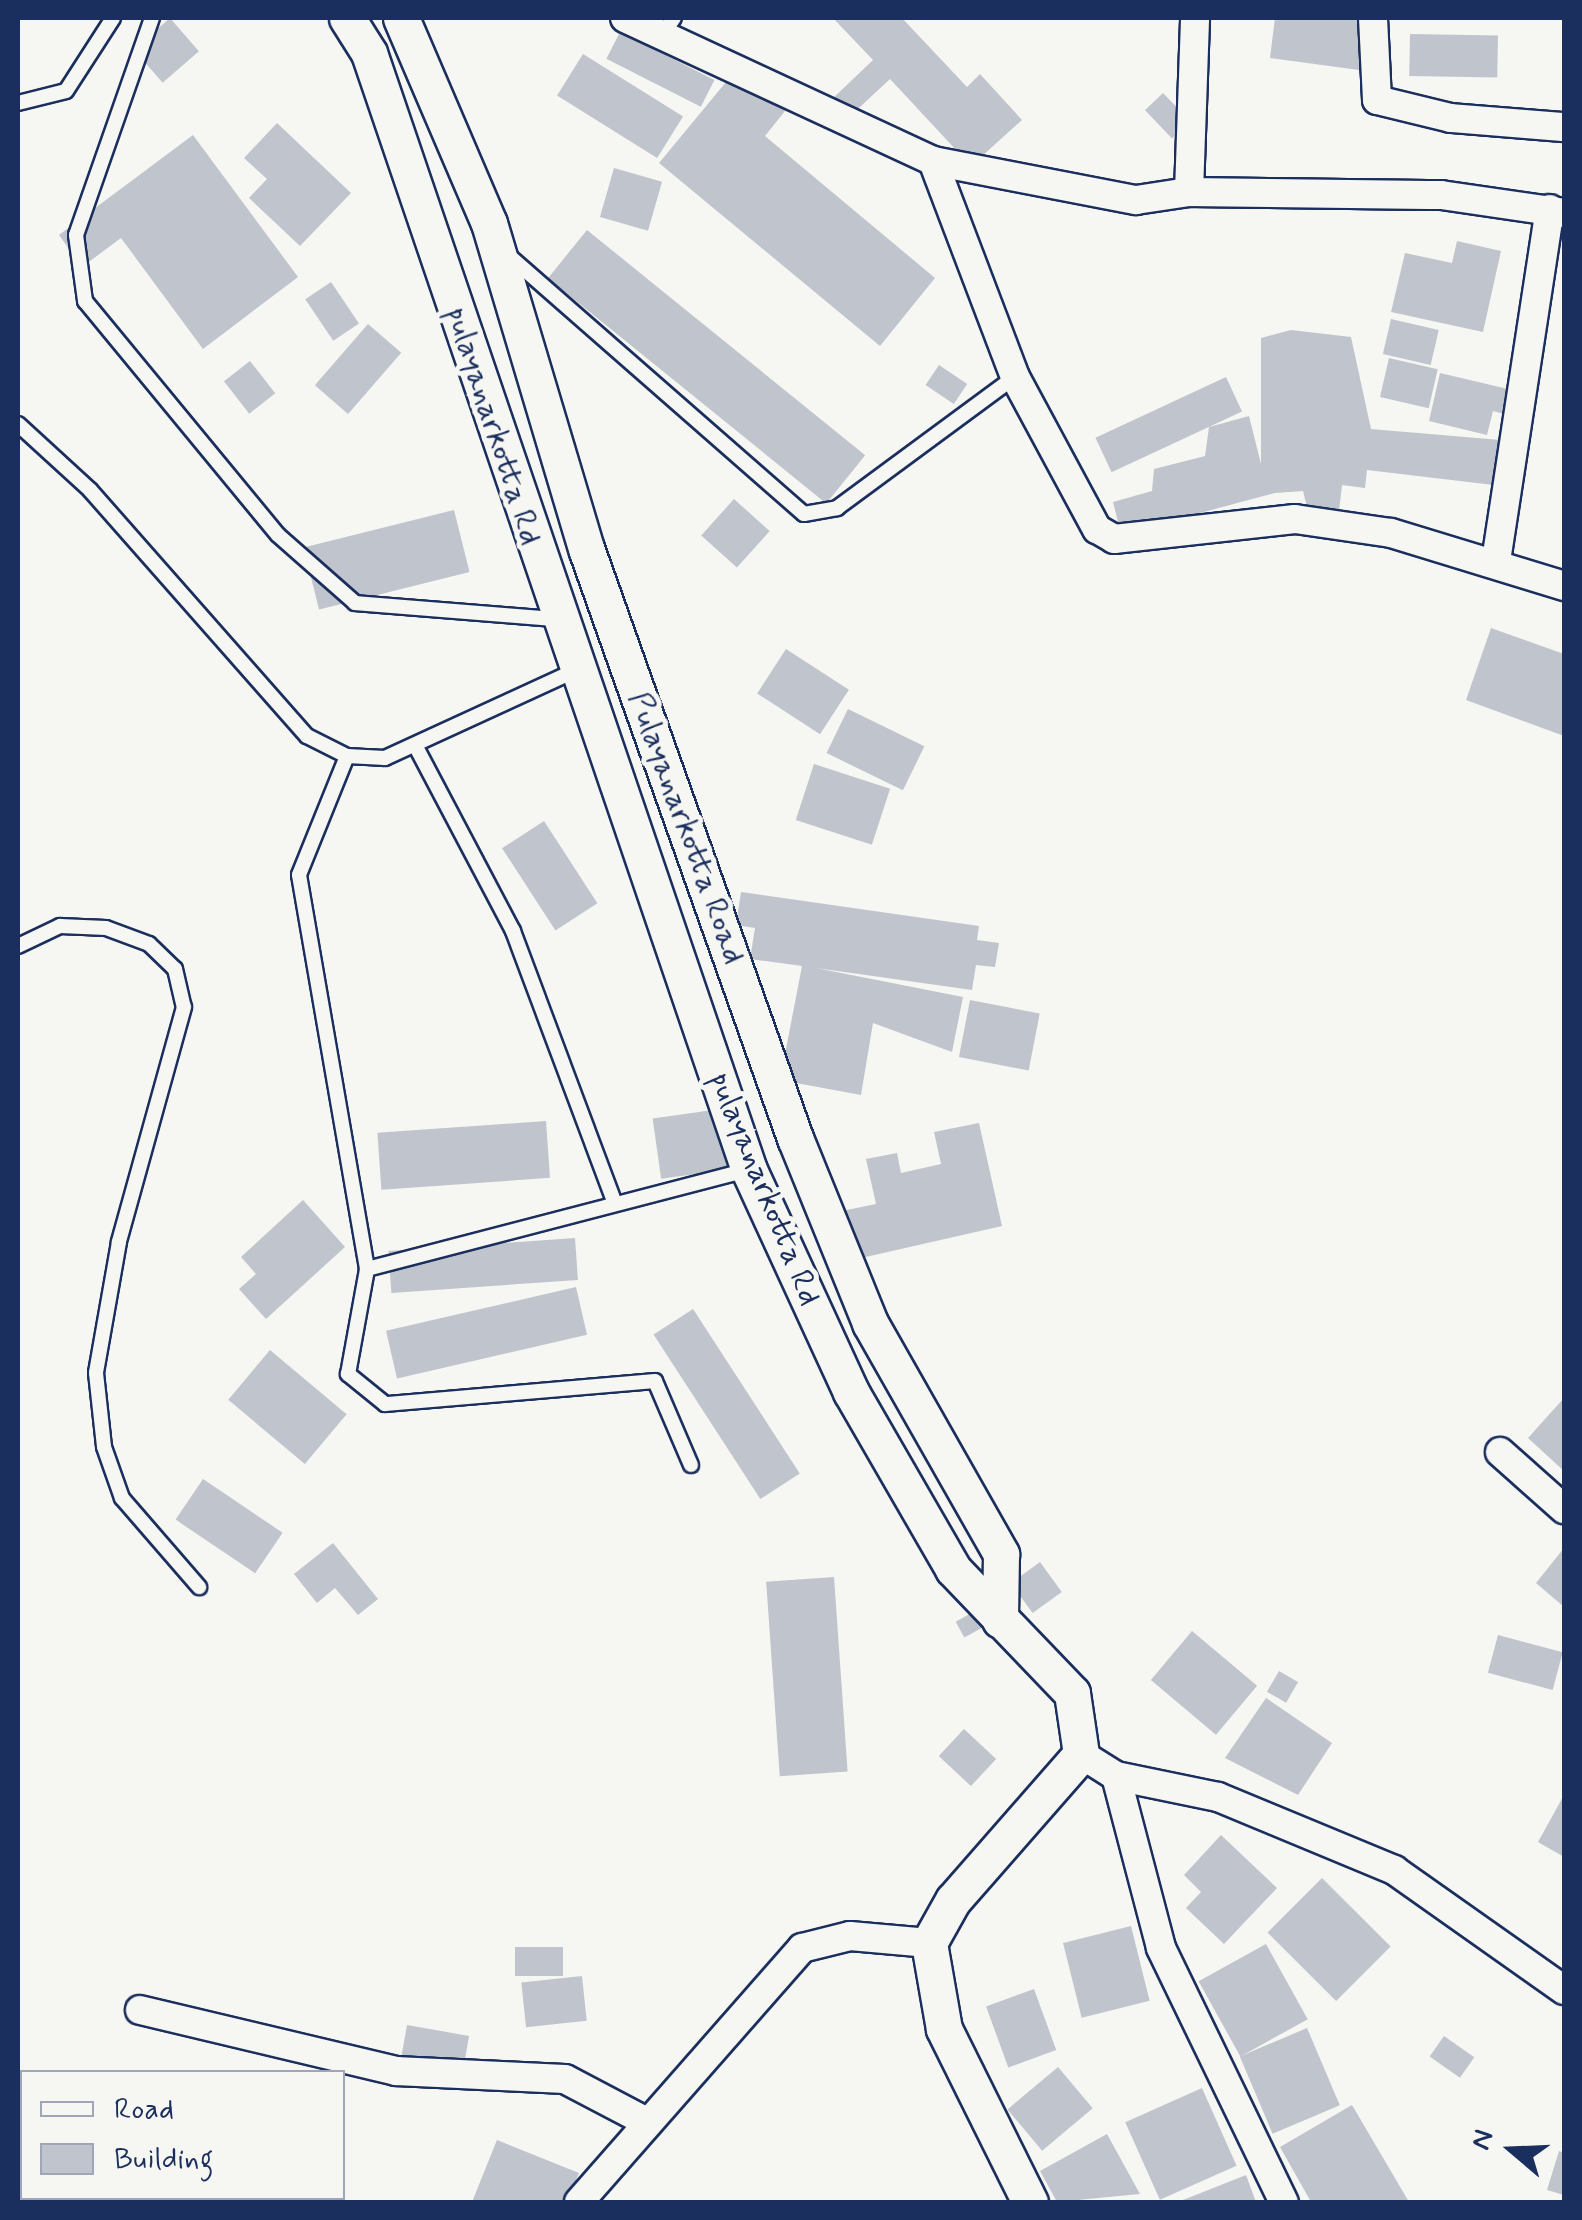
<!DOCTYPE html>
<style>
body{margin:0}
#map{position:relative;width:1582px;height:2220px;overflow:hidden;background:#f6f6f2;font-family:Mynerve,sans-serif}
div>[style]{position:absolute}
.building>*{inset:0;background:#c0c4cd;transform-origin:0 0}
.roads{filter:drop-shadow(2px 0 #1b2f5e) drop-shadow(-2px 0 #1b2f5e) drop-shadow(0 2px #1b2f5e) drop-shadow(0 -2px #1b2f5e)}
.service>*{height:14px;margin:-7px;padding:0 7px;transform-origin:7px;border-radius:7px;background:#f6f6f2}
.minor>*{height:28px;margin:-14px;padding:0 14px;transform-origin:14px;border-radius:14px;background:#f6f6f2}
.tertiary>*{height:35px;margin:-17.5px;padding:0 17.5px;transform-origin:17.5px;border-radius:17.5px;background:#f6f6f2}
span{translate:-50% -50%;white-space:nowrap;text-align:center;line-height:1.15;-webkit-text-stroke:10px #f6f6f2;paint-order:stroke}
.street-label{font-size:32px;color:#1b2f5e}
.frame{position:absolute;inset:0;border:20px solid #1b2f5e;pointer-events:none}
.legend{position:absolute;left:20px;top:2070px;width:325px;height:130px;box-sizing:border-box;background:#f6f6f2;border:2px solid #9ea6b7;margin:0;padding:12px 18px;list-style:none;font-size:30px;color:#1b2f5e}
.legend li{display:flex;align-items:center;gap:20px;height:50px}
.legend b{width:50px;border:2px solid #9ea6b7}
.north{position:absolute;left:1462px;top:2100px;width:100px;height:100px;-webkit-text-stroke:8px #f6f6f2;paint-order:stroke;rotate:289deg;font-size:28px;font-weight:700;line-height:40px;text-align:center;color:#1b2f5e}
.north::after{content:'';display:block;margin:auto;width:35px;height:45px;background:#1b2f5e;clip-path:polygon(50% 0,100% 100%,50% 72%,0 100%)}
</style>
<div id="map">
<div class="building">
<i style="left:170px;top:18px;width:44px;height:48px;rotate:49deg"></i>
<i style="clip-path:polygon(833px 18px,902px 18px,967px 87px,980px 74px,1022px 120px,971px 166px,890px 79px,846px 120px,829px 102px,873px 60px)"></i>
<i style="clip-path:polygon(1275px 18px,1366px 20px,1359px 70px,1270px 58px)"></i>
<i style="left:620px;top:32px;width:106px;height:30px;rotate:27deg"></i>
<i style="left:1410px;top:34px;width:88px;height:42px;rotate:1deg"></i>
<i style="left:583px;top:54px;width:118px;height:49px;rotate:32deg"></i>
<i style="clip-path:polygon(736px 70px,785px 111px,765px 136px,935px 278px,880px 346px,659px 163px)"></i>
<i style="left:1163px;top:93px;width:39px;height:25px;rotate:46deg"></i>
<i style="clip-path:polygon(277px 123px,351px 193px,300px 246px,249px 198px,267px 179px,244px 158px)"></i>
<i style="clip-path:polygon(193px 135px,298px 277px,203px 349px,121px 238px,82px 267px,59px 235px)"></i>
<i style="left:614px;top:168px;width:50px;height:51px;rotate:16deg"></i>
<i style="left:587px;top:230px;width:358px;height:62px;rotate:39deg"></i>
<i style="clip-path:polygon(1457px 241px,1501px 251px,1483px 332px,1391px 312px,1405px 253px,1452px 263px)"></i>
<i style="left:331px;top:282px;width:50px;height:31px;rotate:56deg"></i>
<i style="left:1391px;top:319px;width:49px;height:36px;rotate:13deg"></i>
<i style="left:368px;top:324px;width:44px;height:81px;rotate:41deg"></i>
<i style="clip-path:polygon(1291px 330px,1351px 337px,1371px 429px,1524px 442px,1519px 488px,1367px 470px,1365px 488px,1342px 485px,1339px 511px,1307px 507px,1303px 491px,1275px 493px,1121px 534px,1113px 502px,1152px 491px,1154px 469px,1205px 456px,1209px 427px,1249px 416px,1261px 464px,1261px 338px)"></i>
<i style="left:1389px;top:358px;width:50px;height:40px;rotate:13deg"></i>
<i style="left:250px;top:361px;width:41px;height:33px;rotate:52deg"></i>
<i style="left:939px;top:365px;width:34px;height:24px;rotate:34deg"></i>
<i style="clip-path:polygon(1440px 373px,1529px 394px,1523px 419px,1493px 411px,1487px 435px,1429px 421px)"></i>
<i style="left:1226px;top:377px;width:38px;height:144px;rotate:65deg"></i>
<i style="left:734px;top:499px;width:48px;height:49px;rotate:42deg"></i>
<i style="left:454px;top:510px;width:64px;height:155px;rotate:76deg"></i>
<i style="clip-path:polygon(1491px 628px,1564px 654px,1564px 736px,1466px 700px)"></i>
<i style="left:786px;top:649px;width:75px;height:53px;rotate:33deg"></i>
<i style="left:848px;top:709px;width:85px;height:49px;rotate:26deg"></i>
<i style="left:814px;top:764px;width:80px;height:59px;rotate:18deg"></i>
<i style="left:544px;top:821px;width:98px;height:50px;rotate:57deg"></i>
<i style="clip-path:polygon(741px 892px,979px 926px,977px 940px,999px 943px,995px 967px,976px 965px,972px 990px,816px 968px,963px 997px,952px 1052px,873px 1023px,861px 1095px,780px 1080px,802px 966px,750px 959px,755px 928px,736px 925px)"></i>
<i style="left:970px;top:1000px;width:71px;height:58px;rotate:11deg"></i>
<i style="left:720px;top:1109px;width:61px;height:68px;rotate:82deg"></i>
<i style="left:546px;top:1121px;width:57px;height:169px;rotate:86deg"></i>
<i style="clip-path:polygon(979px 1123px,1002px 1226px,848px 1261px,837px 1212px,876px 1204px,866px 1159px,897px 1153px,901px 1173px,941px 1164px,934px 1132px)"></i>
<i style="clip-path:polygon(303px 1200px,345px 1247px,266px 1319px,239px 1289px,256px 1274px,241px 1257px)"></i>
<i style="left:575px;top:1238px;width:42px;height:187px;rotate:86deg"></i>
<i style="left:576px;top:1287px;width:49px;height:195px;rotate:77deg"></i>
<i style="left:693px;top:1309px;width:196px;height:47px;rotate:57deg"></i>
<i style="left:270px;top:1350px;width:100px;height:65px;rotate:40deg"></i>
<i style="clip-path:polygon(1564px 1398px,1564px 1471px,1528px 1438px)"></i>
<i style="left:203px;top:1479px;width:96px;height:49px;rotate:34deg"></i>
<i style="clip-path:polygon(333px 1543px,378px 1599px,358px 1615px,335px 1588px,317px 1603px,294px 1574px)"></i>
<i style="clip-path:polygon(1564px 1548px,1564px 1607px,1536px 1583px)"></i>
<i style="left:1040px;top:1562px;width:37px;height:36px;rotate:54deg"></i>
<i style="left:834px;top:1577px;width:195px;height:68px;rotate:86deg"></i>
<i style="left:1002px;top:1596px;width:18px;height:53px;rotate:61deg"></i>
<i style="left:1192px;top:1631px;width:85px;height:64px;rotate:40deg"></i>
<i style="left:1498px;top:1635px;width:67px;height:39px;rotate:15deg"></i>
<i style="left:1279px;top:1671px;width:22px;height:24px;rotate:30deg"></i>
<i style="clip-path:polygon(1266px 1698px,1332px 1743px,1298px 1795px,1225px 1758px)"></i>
<i style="left:964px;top:1729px;width:44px;height:37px;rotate:43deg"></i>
<i style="clip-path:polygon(1564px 1795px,1564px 1857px,1538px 1842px)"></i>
<i style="clip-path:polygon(1221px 1835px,1277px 1888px,1224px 1944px,1186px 1908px,1201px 1892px,1184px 1875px)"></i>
<i style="left:1322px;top:1878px;width:97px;height:77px;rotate:45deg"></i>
<i style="left:1131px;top:1926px;width:77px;height:70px;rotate:76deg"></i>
<i style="left:1266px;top:1944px;width:86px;height:77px;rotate:61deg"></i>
<i style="left:515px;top:1947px;width:48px;height:29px"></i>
<i style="left:582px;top:1976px;width:45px;height:61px;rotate:84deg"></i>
<i style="left:1034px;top:1989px;width:65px;height:51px;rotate:70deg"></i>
<i style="left:407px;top:2025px;width:63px;height:37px;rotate:10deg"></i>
<i style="left:1307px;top:2028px;width:84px;height:73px;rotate:67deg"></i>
<i style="left:1444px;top:2036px;width:37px;height:25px;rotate:35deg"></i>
<i style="left:1058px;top:2067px;width:54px;height:66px;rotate:50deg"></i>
<i style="left:1202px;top:2088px;width:85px;height:84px;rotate:66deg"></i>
<i style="clip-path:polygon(1352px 2105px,1409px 2202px,1311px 2202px,1280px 2147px)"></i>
<i style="clip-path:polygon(1107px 2134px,1140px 2194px,1057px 2202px,1040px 2171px)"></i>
<i style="clip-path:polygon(497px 2140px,579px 2173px,567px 2202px,472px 2202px)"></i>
<i style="clip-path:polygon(1559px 2151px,1564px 2153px,1564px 2195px,1547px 2190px)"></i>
<i style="clip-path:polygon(1246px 2175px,1256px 2202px,1178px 2202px)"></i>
<i style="clip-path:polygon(59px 2198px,129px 2198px,58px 2202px)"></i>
</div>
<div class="roads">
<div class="service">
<i style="left:152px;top:18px;width:230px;rotate:109.3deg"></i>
<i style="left:76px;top:235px;width:67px;rotate:82.2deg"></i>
<i style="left:85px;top:301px;width:303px;rotate:50.5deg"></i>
<i style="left:278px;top:535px;width:103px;rotate:41.4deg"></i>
<i style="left:355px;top:603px;width:202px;rotate:4.6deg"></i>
<i style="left:662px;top:35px;width:21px;rotate:-55deg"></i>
<i style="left:18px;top:103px;width:49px;rotate:-14deg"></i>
<i style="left:66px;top:91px;width:87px;rotate:-57.2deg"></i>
<i style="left:508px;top:255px;width:393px;rotate:41.2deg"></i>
<i style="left:804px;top:514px;width:34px;rotate:-10deg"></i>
<i style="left:837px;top:508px;width:221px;rotate:-36.4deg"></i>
<i style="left:18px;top:424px;width:98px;rotate:42.5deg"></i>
<i style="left:90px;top:490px;width:328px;rotate:48.6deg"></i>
<i style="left:307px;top:736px;width:45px;rotate:26.6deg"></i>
<i style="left:347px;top:756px;width:38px;rotate:3deg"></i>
<i style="left:385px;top:758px;width:210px;rotate:-24.7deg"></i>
<i style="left:415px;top:745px;width:210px;rotate:62.2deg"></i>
<i style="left:513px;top:931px;width:288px;rotate:69.5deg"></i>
<i style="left:347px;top:756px;width:128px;rotate:112deg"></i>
<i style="left:299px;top:875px;width:400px;rotate:80.2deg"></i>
<i style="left:18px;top:946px;width:47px;rotate:-25.5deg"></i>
<i style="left:60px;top:926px;width:46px;rotate:2.5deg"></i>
<i style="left:106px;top:928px;width:46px;rotate:20.4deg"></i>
<i style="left:149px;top:944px;width:36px;rotate:44deg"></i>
<i style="left:175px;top:969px;width:39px;rotate:77deg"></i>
<i style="left:184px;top:1007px;width:244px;rotate:105.5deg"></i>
<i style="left:119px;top:1242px;width:133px;rotate:100deg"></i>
<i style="left:96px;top:1373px;width:74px;rotate:83.8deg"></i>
<i style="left:104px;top:1447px;width:54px;rotate:70.6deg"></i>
<i style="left:122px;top:1498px;width:118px;rotate:49.1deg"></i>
<i style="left:691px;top:1465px;width:91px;rotate:-113.2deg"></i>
<i style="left:655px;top:1381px;width:271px;rotate:175.1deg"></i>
<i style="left:385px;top:1404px;width:48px;rotate:-141deg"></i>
<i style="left:348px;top:1374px;width:107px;rotate:-79.7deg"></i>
<i style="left:367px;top:1269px;width:394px;rotate:-14.6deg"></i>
</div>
<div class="minor">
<i style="left:625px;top:18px;width:340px;rotate:24.9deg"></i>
<i style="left:933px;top:161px;width:207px;rotate:10.9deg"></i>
<i style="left:1136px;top:200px;width:54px;rotate:-8.6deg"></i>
<i style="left:1189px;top:192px;width:252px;rotate:0.7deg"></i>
<i style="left:1441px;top:195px;width:124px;rotate:8.3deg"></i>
<i style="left:1373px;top:18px;width:82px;rotate:87.2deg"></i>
<i style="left:1377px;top:100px;width:76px;rotate:13.7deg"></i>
<i style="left:1451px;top:118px;width:113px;rotate:4.6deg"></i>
<i style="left:933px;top:161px;width:231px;rotate:69.2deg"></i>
<i style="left:1015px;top:377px;width:173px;rotate:61.7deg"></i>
<i style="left:1097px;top:529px;width:20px;rotate:30deg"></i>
<i style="left:1114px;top:539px;width:182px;rotate:-6.3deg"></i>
<i style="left:1295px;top:519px;width:97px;rotate:8.3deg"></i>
<i style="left:1391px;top:533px;width:181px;rotate:17deg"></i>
<i style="left:1189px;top:192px;width:174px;rotate:-88deg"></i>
<i style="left:1496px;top:561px;width:356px;rotate:-81.3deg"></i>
<i style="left:1500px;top:1452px;width:86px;rotate:41.7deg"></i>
<i style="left:1081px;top:1754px;width:41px;rotate:32.2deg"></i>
<i style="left:1116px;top:1776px;width:178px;rotate:75.3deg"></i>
<i style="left:1161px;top:1948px;width:282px;rotate:64.2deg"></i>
<i style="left:1116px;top:1776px;width:104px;rotate:11.6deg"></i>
<i style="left:1218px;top:1797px;width:191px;rotate:22.5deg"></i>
<i style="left:1394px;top:1870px;width:208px;rotate:35.2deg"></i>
<i style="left:140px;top:2010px;width:263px;rotate:13.4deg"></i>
<i style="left:396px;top:2071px;width:169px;rotate:2.7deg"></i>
<i style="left:565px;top:2079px;width:90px;rotate:27.7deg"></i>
<i style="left:579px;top:2202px;width:338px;rotate:-48.7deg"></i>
<i style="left:802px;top:1948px;width:49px;rotate:-14deg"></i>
<i style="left:850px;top:1936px;width:79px;rotate:5.1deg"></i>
</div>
<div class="tertiary">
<i style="left:347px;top:18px;width:41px;rotate:57.8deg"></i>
<i style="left:369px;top:53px;width:1180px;rotate:71.21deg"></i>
<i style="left:749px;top:1170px;width:244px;rotate:65.3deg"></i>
<i style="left:851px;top:1392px;width:204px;rotate:60deg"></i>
<i style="left:953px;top:1569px;width:172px;rotate:46.2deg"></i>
<i style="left:1072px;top:1693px;width:62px;rotate:81.6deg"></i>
<i style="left:1081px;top:1754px;width:194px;rotate:131.2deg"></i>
<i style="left:953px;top:1900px;width:49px;rotate:119.2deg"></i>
<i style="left:929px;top:1943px;width:87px;rotate:80.1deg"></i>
<i style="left:944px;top:2029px;width:193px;rotate:63.6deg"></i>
<i style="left:401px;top:18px;width:223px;rotate:66.8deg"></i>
<i style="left:489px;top:223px;width:342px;rotate:73.4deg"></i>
<i style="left:587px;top:551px;width:623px;rotate:70.49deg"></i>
<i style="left:795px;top:1138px;width:200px;rotate:67.9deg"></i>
<i style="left:870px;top:1323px;width:266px;rotate:60.4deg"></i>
<i style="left:1001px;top:1554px;width:66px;rotate:90.9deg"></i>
</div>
</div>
<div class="street-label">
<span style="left:493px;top:426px;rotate:72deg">pulayanarkotta Rd</span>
<span style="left:686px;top:828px;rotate:70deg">Pulayanarkotta Road</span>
<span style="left:764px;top:1189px;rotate:68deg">pulayanarkotta Rd</span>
</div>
<div class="frame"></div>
<ul class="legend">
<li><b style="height:12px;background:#f6f6f2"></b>Road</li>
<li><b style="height:28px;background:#c0c4cd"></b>Building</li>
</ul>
<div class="north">N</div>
</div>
